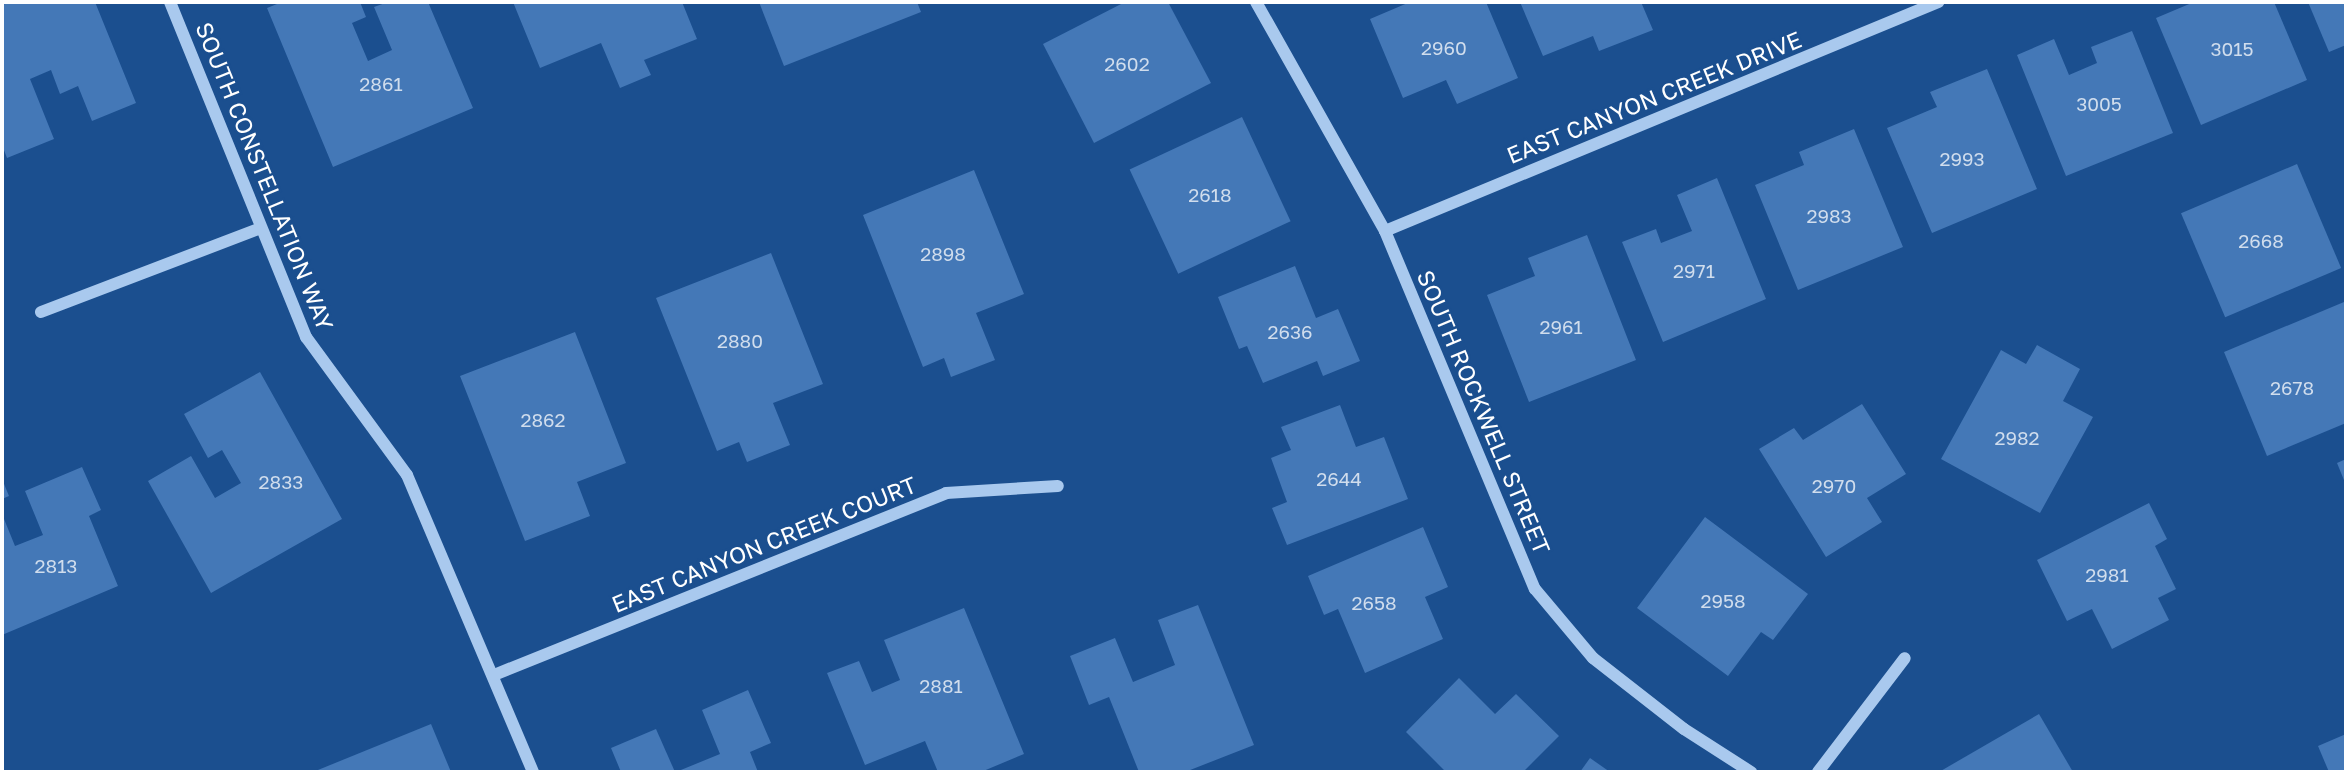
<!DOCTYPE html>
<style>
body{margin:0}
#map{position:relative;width:2348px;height:774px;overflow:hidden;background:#1b4f8f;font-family:"Golos Text",sans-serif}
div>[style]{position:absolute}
.building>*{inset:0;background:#4478b7;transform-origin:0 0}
.minor>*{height:12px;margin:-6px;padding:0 6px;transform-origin:6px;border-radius:6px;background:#a9c9ee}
span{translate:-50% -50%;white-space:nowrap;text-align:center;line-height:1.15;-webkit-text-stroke:5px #1b4f8f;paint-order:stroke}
.number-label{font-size:19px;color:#d0dded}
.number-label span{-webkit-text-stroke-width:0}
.street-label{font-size:23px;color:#fff}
.frame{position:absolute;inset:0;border:4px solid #fff;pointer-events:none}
</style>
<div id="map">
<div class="building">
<i style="clip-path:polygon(10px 2px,95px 2px,136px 103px,92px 121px,78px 86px,60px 94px,51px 70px,30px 79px,54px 139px,7px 158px,2px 145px,2px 5px)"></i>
<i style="clip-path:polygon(282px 2px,360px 2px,366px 17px,352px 23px,368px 61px,392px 50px,374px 7px,388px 2px,428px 2px,473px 108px,333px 167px,267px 8px)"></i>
<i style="clip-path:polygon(513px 2px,682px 2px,697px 39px,644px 60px,651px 75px,620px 88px,601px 43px,540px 68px)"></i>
<i style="clip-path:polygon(759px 2px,917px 2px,921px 12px,784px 66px)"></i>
<i style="clip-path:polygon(1125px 2px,1168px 2px,1211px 83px,1094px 143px,1043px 44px)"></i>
<i style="clip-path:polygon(1410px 2px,1486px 2px,1518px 78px,1457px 104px,1446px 80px,1403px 98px,1370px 19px)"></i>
<i style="clip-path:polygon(1520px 2px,1641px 2px,1653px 30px,1599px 51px,1593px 36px,1543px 56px)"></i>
<i style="clip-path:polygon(2194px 2px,2274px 2px,2307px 80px,2201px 125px,2156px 18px)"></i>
<i style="clip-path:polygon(2308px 2px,2346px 2px,2346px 45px,2329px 52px)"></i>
<i style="clip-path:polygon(2132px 31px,2173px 133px,2066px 176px,2017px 55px,2054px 39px,2069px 75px,2097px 63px,2091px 47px)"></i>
<i style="clip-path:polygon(1987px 69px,2037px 189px,1932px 233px,1887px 128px,1937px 107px,1930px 92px)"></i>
<i style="left:1242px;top:117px;width:115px;height:124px;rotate:65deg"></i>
<i style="clip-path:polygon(1854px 129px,1903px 247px,1798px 290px,1755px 185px,1804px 165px,1799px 152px)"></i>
<i style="left:2297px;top:164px;width:113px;height:126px;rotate:67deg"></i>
<i style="clip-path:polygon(974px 170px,1024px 294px,976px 313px,995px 360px,951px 377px,944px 358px,923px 367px,863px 215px)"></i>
<i style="clip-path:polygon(1717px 178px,1766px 299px,1663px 342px,1622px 242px,1656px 229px,1661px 243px,1692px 231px,1677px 195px)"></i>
<i style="clip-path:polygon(1587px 235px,1636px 360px,1529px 402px,1487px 295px,1535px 276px,1528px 258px)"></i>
<i style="clip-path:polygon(771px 253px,823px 384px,773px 403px,790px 445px,747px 462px,739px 442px,717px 451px,656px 298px)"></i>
<i style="clip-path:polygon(1295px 266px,1316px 318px,1338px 309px,1360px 361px,1323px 376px,1317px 361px,1263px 383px,1247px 346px,1239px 349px,1218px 297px)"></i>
<i style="clip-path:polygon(2344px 302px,2346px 423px,2267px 456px,2224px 352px)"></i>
<i style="clip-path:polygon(575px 332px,626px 463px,577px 482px,590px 516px,525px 541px,460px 376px)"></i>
<i style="clip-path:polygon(2037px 345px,2080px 369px,2063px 401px,2093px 417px,2040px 513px,1941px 459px,2001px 350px,2026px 364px)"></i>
<i style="clip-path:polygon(260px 372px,342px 519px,211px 593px,148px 481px,191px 456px,215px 498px,241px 483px,222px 450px,208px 458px,184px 414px)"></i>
<i style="clip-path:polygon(1862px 404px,1906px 474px,1867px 498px,1882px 522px,1826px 557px,1759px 449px,1794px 428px,1803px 440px)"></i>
<i style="clip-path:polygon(1340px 405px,1356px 447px,1384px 437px,1408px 499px,1287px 545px,1272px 508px,1287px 502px,1271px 458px,1291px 450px,1281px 427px)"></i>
<i style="clip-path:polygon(2346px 459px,2346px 485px,2337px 463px)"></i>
<i style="clip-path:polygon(82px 467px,101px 510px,89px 516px,118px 586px,2px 635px,2px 514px,15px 546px,43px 535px,25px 491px)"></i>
<i style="clip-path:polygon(2px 479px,9px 496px,2px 499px)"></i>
<i style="clip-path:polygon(2149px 503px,2167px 539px,2155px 546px,2176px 589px,2158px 598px,2169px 620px,2112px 649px,2092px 609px,2067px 621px,2037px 560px)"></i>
<i style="clip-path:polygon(1705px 517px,1808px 594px,1773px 640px,1761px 632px,1728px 676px,1637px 608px)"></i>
<i style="clip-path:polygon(1423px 527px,1448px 587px,1425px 597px,1443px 639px,1365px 673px,1338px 609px,1324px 615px,1308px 576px)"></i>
<i style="clip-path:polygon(1198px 605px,1254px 745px,1185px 772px,1139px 772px,1109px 697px,1089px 705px,1070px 656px,1115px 638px,1133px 682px,1175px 665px,1158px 620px)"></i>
<i style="clip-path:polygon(964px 608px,1024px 754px,981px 772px,938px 772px,925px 741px,865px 765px,827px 673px,859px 661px,872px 692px,900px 680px,884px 640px)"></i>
<i style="clip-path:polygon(1459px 678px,1495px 714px,1516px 694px,1559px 736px,1523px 772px,1446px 772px,1406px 732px)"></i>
<i style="clip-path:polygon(748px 690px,771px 743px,750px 752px,758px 772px,676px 772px,720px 754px,702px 710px)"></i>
<i style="clip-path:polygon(2039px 714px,2073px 772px,1939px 772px)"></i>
<i style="clip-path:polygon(431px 724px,451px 772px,313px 772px)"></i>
<i style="clip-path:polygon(656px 729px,675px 772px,621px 772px,611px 748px)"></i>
<i style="clip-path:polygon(2346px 734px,2346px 772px,2329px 772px,2318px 746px)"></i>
<i style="clip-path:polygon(1590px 758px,1610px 772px,1580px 772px)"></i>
</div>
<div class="minor">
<i style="left:170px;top:2px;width:362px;rotate:67.9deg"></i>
<i style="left:306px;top:337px;width:171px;rotate:53.8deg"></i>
<i style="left:407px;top:475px;width:323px;rotate:67deg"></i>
<i style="left:1256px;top:2px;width:263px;rotate:60.6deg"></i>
<i style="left:1385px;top:231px;width:388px;rotate:67.3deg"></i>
<i style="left:1535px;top:589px;width:90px;rotate:50deg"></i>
<i style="left:1593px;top:658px;width:115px;rotate:38deg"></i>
<i style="left:1684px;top:729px;width:80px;rotate:32.7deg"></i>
<i style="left:1385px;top:231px;width:599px;rotate:-22.49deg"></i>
<i style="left:41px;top:312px;width:235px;rotate:-20.9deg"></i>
<i style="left:494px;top:675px;width:487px;rotate:-21.9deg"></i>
<i style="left:946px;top:493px;width:112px;rotate:-3.6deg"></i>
<i style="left:1818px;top:772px;width:143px;rotate:-52.7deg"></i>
</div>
<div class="number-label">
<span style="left:1444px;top:48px">2960</span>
<span style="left:2232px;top:49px">3015</span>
<span style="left:1127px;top:64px">2602</span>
<span style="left:381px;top:84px">2861</span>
<span style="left:2099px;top:104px">3005</span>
<span style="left:1962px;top:159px">2993</span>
<span style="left:1210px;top:195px">2618</span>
<span style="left:1829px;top:216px">2983</span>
<span style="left:2261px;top:241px">2668</span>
<span style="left:943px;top:254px">2898</span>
<span style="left:1694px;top:271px">2971</span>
<span style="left:1561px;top:327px">2961</span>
<span style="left:1290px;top:332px">2636</span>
<span style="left:740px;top:341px">2880</span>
<span style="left:2292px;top:388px">2678</span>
<span style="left:543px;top:420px">2862</span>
<span style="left:2017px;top:438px">2982</span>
<span style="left:1339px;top:479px">2644</span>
<span style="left:281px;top:482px">2833</span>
<span style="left:1834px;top:486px">2970</span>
<span style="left:56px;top:566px">2813</span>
<span style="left:2107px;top:575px">2981</span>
<span style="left:1723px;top:601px">2958</span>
<span style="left:1374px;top:603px">2658</span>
<span style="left:941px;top:686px">2881</span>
</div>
<div class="street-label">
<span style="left:1654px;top:97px;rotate:-22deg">EAST CANYON CREEK DRIVE</span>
<span style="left:265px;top:176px;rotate:68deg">SOUTH CONSTELLATION WAY</span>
<span style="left:1484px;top:412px;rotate:67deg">SOUTH ROCKWELL STREET</span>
<span style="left:764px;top:544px;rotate:-22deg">EAST CANYON CREEK COURT</span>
</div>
<div class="frame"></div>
</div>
